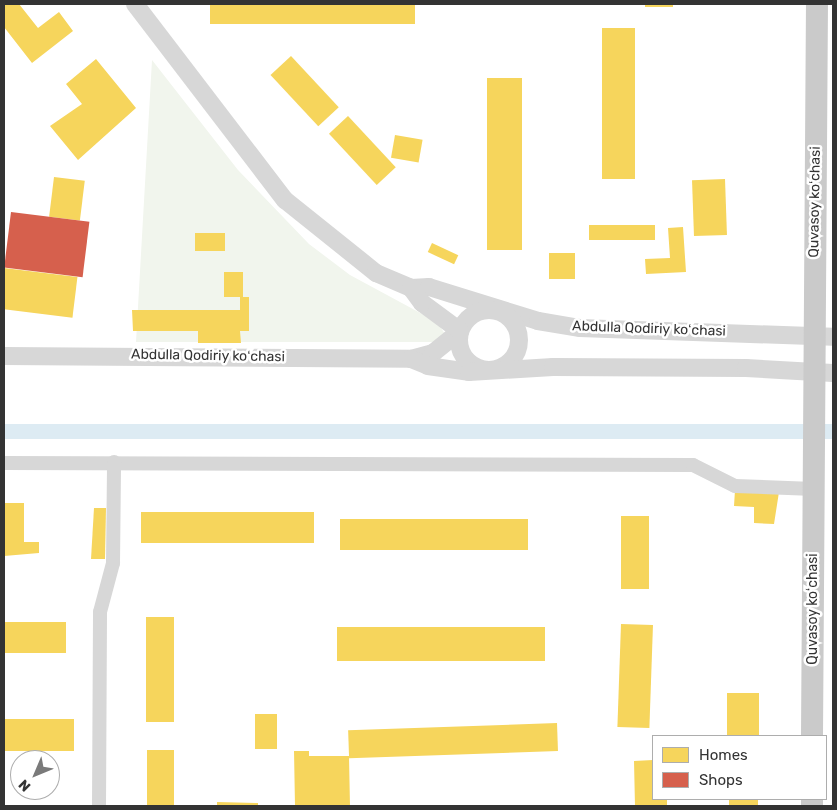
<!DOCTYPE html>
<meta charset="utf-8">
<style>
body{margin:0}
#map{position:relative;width:837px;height:810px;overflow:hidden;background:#fff;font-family:Rubik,sans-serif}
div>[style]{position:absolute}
.green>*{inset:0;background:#f1f5ed}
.homes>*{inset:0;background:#f6d55c;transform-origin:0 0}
.shops>*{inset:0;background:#d6604d;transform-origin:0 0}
.canal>*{height:15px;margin:-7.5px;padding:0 7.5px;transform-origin:7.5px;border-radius:7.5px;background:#ddebf3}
.minor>*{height:14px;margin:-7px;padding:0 7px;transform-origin:7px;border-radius:7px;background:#d7d7d7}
.tertiary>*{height:18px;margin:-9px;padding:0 9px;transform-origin:9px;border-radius:9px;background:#d7d7d7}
.tertiary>.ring{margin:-9px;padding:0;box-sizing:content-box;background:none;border:18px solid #d7d7d7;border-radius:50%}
.primary>*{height:22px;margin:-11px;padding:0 11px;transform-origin:11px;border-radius:11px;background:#cacaca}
span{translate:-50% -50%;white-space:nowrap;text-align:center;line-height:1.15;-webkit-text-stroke:5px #fff;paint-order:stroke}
.street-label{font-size:14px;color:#333}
.frame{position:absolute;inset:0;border:5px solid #333;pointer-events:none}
.legend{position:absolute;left:652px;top:735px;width:175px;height:65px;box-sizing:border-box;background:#fff;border:1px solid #adadad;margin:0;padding:6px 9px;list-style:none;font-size:15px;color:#333}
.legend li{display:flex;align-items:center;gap:10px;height:25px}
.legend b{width:25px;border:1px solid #adadad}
.north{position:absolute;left:10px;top:750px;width:50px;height:50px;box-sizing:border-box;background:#fff;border:1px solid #adadad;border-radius:50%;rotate:225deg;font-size:14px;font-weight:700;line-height:20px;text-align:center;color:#333}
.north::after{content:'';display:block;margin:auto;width:18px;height:22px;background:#7a7a7a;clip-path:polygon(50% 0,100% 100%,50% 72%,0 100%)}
</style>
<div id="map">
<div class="green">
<i style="clip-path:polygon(152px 60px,238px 170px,309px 244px,350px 275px,437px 322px,445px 334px,434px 342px,136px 342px)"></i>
</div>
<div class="homes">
<i style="clip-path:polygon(4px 4px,19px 4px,38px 28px,59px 12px,73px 31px,32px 63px,4px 27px)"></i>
<i style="left:210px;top:4px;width:205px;height:20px"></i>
<i style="left:645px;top:4px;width:28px;height:3px"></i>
<i style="left:602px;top:28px;width:33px;height:151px"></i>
<i style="left:291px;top:56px;width:70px;height:28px;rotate:47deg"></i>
<i style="clip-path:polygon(96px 59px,136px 108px,78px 160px,50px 126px,82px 104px,66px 84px)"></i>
<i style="left:487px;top:78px;width:35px;height:172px"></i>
<i style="left:348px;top:116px;width:70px;height:26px;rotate:47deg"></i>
<i style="left:395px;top:135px;width:28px;height:23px;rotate:10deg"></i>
<i style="left:54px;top:177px;width:31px;height:40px;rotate:7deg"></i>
<i style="left:725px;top:179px;width:56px;height:33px;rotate:88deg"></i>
<i style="left:589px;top:225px;width:66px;height:15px"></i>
<i style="clip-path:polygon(683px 227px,686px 272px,646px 274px,645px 259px,670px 258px,668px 228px)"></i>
<i style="left:195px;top:233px;width:30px;height:18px"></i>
<i style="left:432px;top:243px;width:29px;height:10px;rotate:25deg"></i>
<i style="left:549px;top:253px;width:26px;height:26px"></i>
<i style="left:4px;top:268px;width:74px;height:41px;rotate:7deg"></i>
<i style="clip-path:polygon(224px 272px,243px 272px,243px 297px,249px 297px,249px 331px,240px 331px,241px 343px,198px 343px,198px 331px,133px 331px,132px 310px,240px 310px,240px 297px,224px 297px)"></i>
<i style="clip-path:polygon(735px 490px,779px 492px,774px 524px,754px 523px,754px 507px,734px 506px)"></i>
<i style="clip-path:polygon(4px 503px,24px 503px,24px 542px,39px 542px,39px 553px,4px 556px)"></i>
<i style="clip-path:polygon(94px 508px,106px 508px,105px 559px,91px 559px)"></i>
<i style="left:141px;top:512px;width:173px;height:31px"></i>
<i style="left:621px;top:516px;width:28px;height:73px"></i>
<i style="left:340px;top:519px;width:188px;height:31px"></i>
<i style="left:146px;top:617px;width:28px;height:105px"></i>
<i style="left:4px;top:622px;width:62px;height:31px"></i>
<i style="left:621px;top:624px;width:32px;height:103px;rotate:2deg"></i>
<i style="left:337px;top:627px;width:208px;height:34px"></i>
<i style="left:727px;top:693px;width:32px;height:43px"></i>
<i style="left:255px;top:714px;width:22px;height:35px"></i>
<i style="left:74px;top:719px;width:32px;height:70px;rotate:90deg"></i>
<i style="left:557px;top:723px;width:28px;height:209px;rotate:88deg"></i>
<i style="left:147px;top:750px;width:27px;height:56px"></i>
<i style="clip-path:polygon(294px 751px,309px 751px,309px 756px,349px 756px,350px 806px,295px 806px)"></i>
<i style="clip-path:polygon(653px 760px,653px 799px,667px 799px,667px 806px,635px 806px,634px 761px)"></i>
<i style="clip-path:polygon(758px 799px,758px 806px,729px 806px,729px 800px)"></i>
<i style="clip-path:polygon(217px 802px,258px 803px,258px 806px,217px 806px)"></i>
</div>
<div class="shops">
<i style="left:11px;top:212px;width:79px;height:56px;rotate:7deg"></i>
</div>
<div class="canal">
<i style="left:4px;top:431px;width:829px"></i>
</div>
<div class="minor">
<i style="left:4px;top:463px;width:689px;rotate:0.17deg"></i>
<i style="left:693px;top:465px;width:47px;rotate:26.6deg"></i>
<i style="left:735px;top:486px;width:79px;rotate:2.2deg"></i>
<i style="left:99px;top:806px;width:194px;rotate:-89.7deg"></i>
<i style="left:100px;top:612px;width:51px;rotate:-75.1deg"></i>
<i style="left:113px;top:563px;width:101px;rotate:-89.4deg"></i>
</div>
<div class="tertiary">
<i style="left:135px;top:4px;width:247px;rotate:52.6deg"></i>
<i style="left:285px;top:200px;width:117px;rotate:38.7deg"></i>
<i style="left:376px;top:273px;width:38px;rotate:23deg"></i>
<i style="left:411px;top:288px;width:18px;rotate:-3deg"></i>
<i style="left:429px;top:287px;width:114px;rotate:17.3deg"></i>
<i style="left:538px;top:321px;width:43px;rotate:9.5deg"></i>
<i style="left:580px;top:328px;width:253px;rotate:2deg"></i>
<i class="ring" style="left:459px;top:310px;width:42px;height:42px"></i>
<i style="left:4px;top:356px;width:407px;rotate:0.4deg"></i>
<i style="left:411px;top:359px;width:23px;rotate:-15deg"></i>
<i style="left:433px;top:353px;width:35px;rotate:-39deg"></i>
<i style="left:460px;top:331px;width:47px;rotate:-143.6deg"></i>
<i style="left:422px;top:303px;width:19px;rotate:-126deg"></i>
<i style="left:411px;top:359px;width:18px;rotate:22deg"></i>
<i style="left:428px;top:366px;width:41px;rotate:8.3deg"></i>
<i style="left:469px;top:372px;width:84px;rotate:-3.4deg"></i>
<i style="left:553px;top:367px;width:193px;rotate:0.3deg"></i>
<i style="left:746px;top:368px;width:87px;rotate:3.3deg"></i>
</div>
<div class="primary">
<i style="left:812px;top:736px;width:732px;rotate:-89.61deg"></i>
<i style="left:812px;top:806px;width:7px;rotate:-90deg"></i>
</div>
<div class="street-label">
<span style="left:815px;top:202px;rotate:-89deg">Quvasoy koʻchasi</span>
<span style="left:649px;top:329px;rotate:2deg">Abdulla Qodiriy koʻchasi</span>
<span style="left:208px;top:356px;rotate:1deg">Abdulla Qodiriy koʻchasi</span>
<span style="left:813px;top:609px;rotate:-90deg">Quvasoy koʻchasi</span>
</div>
<div class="frame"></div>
<ul class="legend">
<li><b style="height:14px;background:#f6d55c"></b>Homes</li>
<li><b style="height:14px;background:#d6604d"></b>Shops</li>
</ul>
<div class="north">N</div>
</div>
